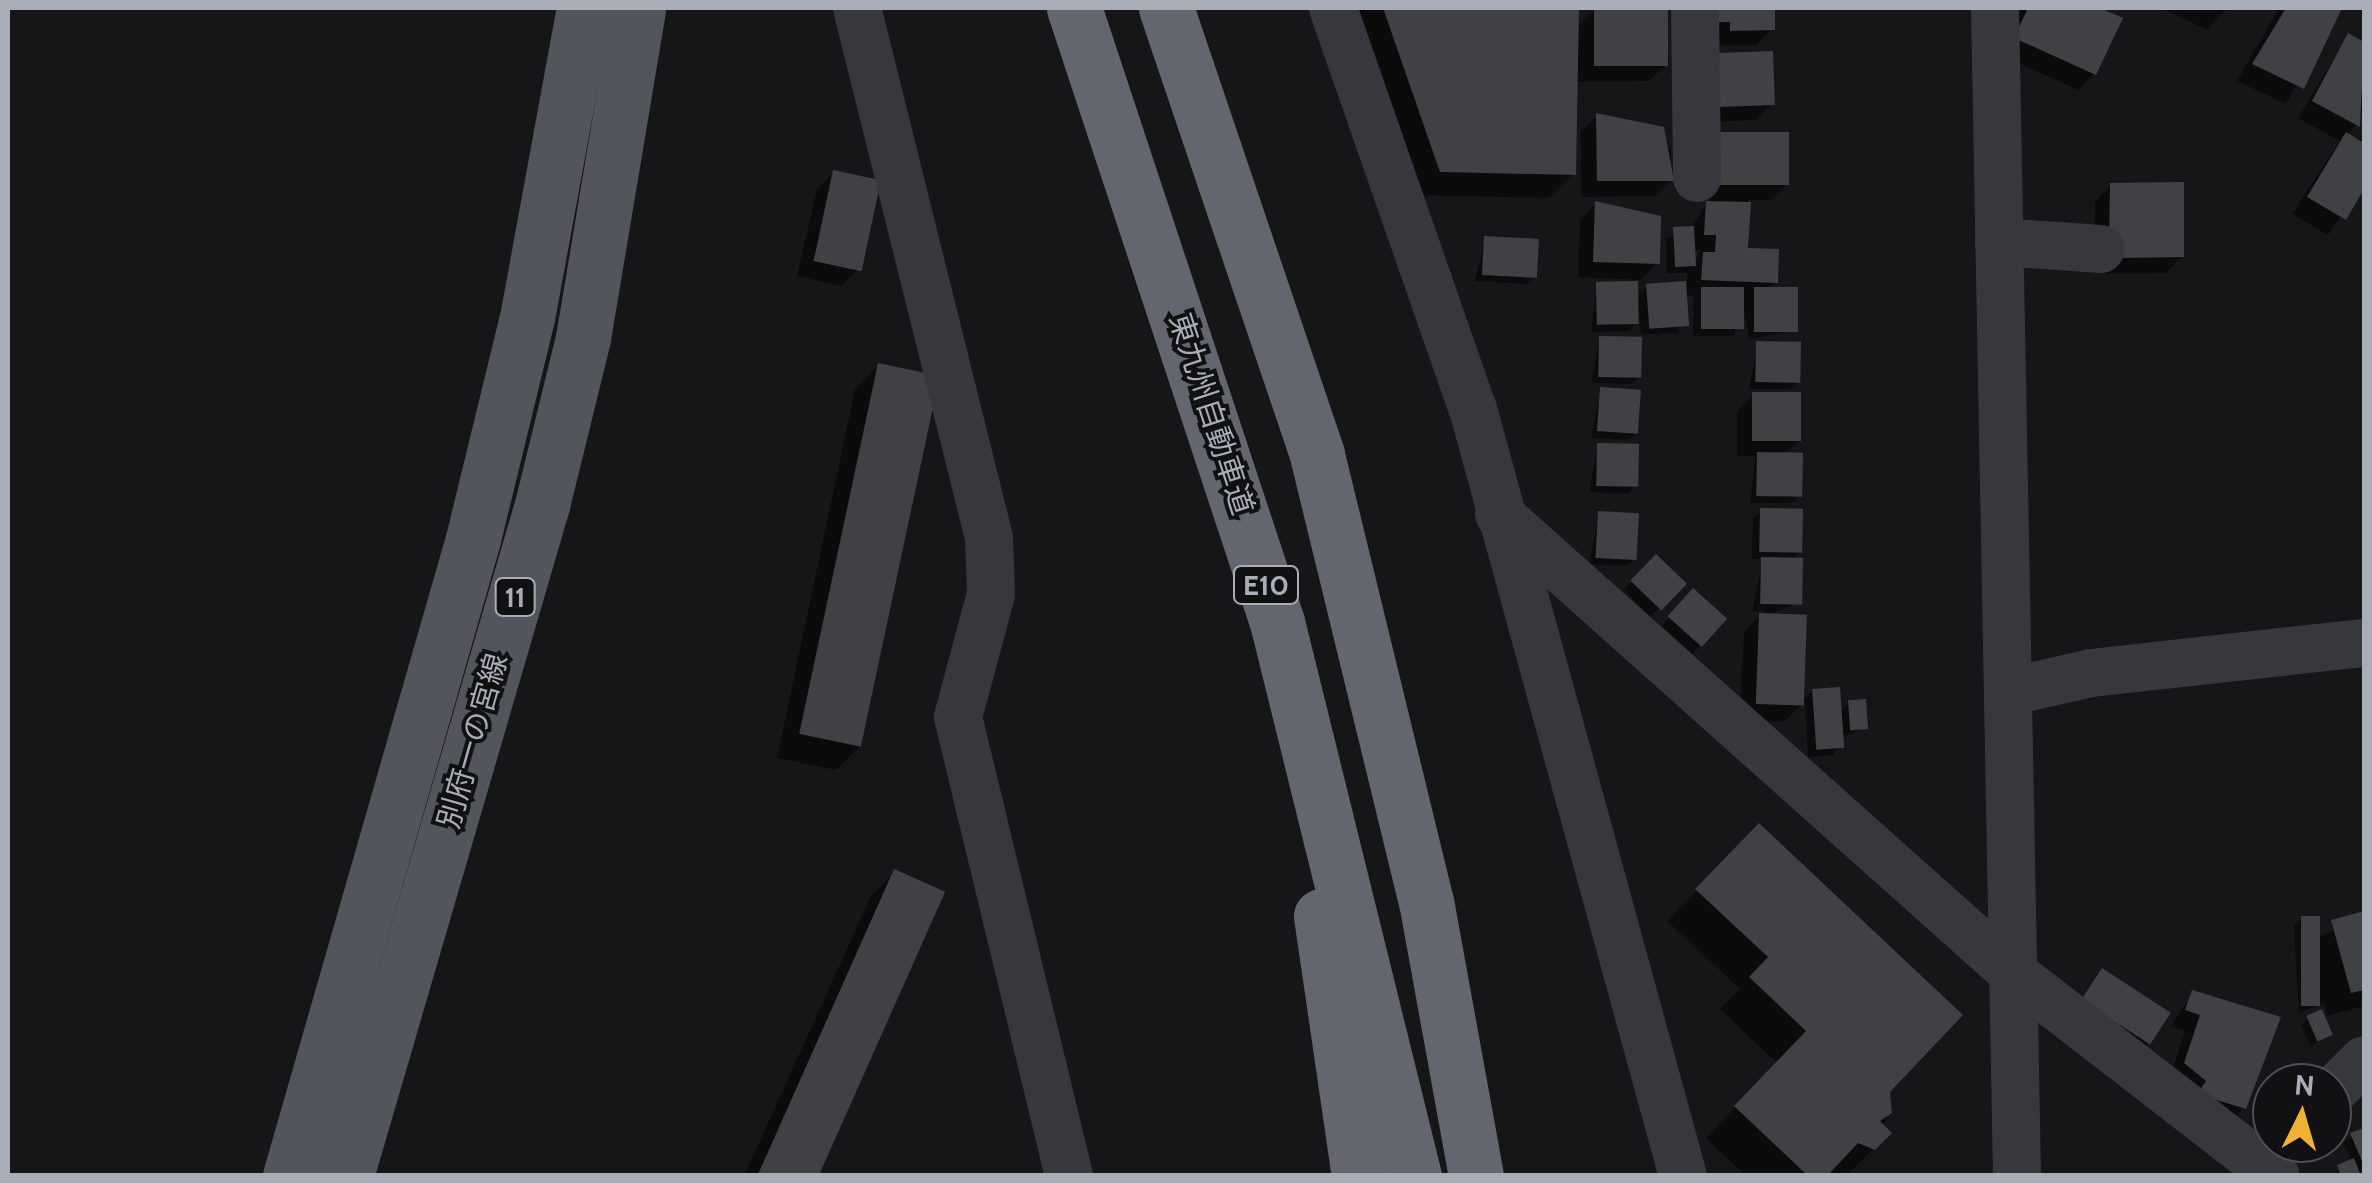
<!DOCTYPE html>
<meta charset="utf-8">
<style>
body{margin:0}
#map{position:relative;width:2372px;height:1183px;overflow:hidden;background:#161618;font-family:Cabin,"Noto Sans JP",sans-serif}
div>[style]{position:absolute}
.shadow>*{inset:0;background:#0007;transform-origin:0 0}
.building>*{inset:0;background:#404145;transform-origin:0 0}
.minor>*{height:48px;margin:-24px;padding:0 24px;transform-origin:24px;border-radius:24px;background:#37383d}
.primary>*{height:55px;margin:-27.5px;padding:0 27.5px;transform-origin:27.5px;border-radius:27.5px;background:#53555c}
.motorway>*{height:55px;margin:-27.5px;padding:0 27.5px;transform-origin:27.5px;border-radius:27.5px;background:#63666e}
span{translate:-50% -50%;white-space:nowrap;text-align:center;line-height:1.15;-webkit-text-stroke:8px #111113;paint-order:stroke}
.shield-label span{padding:2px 8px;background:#111113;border:2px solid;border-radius:8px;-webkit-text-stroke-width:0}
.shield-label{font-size:28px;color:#a8adb8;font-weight:700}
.street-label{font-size:30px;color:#a8adb8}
.frame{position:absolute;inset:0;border:10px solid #a8adb8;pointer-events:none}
.north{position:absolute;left:2252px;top:1063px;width:100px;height:100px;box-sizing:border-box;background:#111113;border:2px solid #4d4f55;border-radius:50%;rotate:5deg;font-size:28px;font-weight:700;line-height:40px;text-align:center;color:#a8adb8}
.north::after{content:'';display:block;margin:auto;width:35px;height:45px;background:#f2b134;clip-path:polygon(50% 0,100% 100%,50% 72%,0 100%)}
</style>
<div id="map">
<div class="shadow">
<i style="clip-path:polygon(1352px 8px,1577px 8px,1576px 28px,1595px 10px,1666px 65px,1649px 81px,1575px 82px,1573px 174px,1549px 198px,1417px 195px)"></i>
<i style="clip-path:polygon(1692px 8px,1773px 8px,1772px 29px,1756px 45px,1715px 46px)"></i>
<i style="clip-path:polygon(2104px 8px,2094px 74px,2078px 90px,1999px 54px,2022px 8px)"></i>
<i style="clip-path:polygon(2161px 8px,2227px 8px,2207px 30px)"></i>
<i style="clip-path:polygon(2279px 8px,2339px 8px,2286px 104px,2237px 81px)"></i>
<i style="clip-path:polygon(2348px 36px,2364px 44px,2364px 113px,2347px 136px,2364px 140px,2364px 184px,2328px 235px,2292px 214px,2340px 141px,2298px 118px)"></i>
<i style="clip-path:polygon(1701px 72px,1772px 104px,1756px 120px,1702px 122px)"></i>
<i style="clip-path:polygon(1597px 116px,1671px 148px,1671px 180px,1655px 196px,1581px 197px,1581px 132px)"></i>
<i style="clip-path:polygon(evenodd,1702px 151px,1788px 183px,1771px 200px,1748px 200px,1746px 251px,1775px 282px,1768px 290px,1797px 330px,1749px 339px,1742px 298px,1734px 336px,1693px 336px,1694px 296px,1684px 295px,1678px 333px,1641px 334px,1640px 319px,1629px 331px,1591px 332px,1597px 286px,1636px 297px,1647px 286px,1687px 284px,1687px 273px,1667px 273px,1666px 238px,1690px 229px,1709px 201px,1702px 151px,1693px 250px,1701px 250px,1693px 264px,1693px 250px)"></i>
<i style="clip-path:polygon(834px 172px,857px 270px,841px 286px,797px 276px,817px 189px)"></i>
<i style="clip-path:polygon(2111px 185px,2182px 256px,2166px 273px,2104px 274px,2103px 261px,2094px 260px,2095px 202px)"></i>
<i style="clip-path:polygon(1596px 203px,1657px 263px,1641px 280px,1578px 277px,1580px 220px)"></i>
<i style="clip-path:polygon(1485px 239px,1535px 276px,1527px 284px,1475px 281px)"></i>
<i style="clip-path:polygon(1600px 338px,1639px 376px,1631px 384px,1591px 383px)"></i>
<i style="clip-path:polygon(1758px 343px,1798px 382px,1790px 389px,1749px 389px)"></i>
<i style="clip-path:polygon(879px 365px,860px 746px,836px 770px,777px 758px,855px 389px)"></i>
<i style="clip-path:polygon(1601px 390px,1637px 433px,1629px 440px,1591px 438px)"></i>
<i style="clip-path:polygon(1753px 395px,1799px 440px,1784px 455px,1800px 495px,1792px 503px,1750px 503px,1756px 456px,1737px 456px,1737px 411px)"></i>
<i style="clip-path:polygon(1598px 445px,1635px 486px,1628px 494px,1589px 492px)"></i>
<i style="clip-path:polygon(1761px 511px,1800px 552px,1792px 560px,1799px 603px,1766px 615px,1801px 702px,1813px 690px,1839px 713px,1849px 703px,1866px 728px,1840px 737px,1833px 755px,1808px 757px,1805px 701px,1784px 722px,1739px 720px,1744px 632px,1765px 611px,1752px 611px,1763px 559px,1752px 559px,1753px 518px)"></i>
<i style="clip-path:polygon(1599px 514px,1635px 559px,1627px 566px,1589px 564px)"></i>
<i style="left:1656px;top:557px;width:38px;height:46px;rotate:45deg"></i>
<i style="left:1693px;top:591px;width:42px;height:47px;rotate:42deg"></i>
<i style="clip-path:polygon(1729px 856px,1887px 1091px,1889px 1112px,1873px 1149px,1846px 1176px,1746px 1176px,1706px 1138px,1777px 1063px,1720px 1009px,1740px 989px,1667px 921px)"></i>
<i style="clip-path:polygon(895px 872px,814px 1176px,744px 1176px,871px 896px)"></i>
<i style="clip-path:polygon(2364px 914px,2364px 1006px,2327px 1016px,2324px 1003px,2299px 1013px,2294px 926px,2302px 919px,2319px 937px)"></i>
<i style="left:2102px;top:971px;width:78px;height:58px;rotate:33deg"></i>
<i style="clip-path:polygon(2193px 993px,2244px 1108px,2228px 1124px,2169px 1080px,2185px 1031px,2171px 1026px)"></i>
<i style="clip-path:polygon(2308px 1018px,2330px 1034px,2311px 1047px,2301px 1026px)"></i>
<i style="clip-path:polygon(2364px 1130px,2364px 1176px,2331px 1176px,2352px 1162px,2344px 1142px)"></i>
</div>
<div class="building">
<i style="clip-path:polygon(1383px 8px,1579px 8px,1576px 175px,1440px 172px)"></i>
<i style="left:1594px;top:8px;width:74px;height:58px"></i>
<i style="clip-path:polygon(1707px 8px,1775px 8px,1775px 30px,1730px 31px,1730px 22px,1707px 22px)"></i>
<i style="clip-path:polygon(2028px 8px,2100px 8px,2123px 18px,2096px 75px,2014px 38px)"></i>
<i style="clip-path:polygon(2286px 8px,2342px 8px,2304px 89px,2252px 64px)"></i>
<i style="clip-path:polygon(2348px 33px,2364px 42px,2360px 127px,2312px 101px)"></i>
<i style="left:1773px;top:51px;width:54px;height:57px;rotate:88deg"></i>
<i style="clip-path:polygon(1596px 113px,1664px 127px,1674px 181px,1597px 181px)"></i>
<i style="left:1717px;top:132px;width:72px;height:53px"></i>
<i style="clip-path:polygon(2346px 132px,2364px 143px,2364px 189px,2346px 220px,2307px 197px)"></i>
<i style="left:833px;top:170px;width:49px;height:93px;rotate:12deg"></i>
<i style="clip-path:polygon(2184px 182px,2184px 257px,2119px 258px,2109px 245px,2110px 183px)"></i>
<i style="clip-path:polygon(1595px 201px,1661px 216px,1660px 264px,1593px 262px)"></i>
<i style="clip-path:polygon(1706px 201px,1751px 202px,1748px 248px,1779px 249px,1778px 283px,1701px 280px,1703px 252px,1715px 252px,1716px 235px,1704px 235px)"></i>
<i style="left:1694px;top:226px;width:40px;height:21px;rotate:87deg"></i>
<i style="left:1484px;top:236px;width:55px;height:39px;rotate:3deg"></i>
<i style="left:1638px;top:281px;width:43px;height:42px;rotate:89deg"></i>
<i style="left:1686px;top:281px;width:45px;height:40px;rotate:86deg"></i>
<i style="left:1701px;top:287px;width:43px;height:42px"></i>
<i style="left:1754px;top:287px;width:44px;height:45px"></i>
<i style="left:1599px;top:336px;width:43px;height:41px;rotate:1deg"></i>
<i style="left:1756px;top:341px;width:45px;height:41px;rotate:1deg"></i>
<i style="left:878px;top:363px;width:63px;height:379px;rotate:12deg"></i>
<i style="left:1600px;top:387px;width:41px;height:44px;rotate:4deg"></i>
<i style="left:1752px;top:392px;width:49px;height:49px"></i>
<i style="left:1597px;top:443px;width:42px;height:43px;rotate:1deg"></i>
<i style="left:1757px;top:452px;width:46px;height:44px;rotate:1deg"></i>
<i style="left:1760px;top:508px;width:43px;height:44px;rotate:1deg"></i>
<i style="left:1598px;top:511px;width:41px;height:47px;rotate:3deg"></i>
<i style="left:1656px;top:554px;width:43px;height:37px;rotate:44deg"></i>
<i style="left:1761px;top:557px;width:42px;height:47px;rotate:1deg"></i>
<i style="left:1693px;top:588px;width:46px;height:38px;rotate:42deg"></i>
<i style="left:1759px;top:613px;width:48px;height:91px;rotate:2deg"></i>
<i style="left:1840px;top:687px;width:61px;height:28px;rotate:86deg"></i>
<i style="left:1866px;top:699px;width:30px;height:18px;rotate:86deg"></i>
<i style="clip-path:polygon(1759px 823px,1963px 1015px,1890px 1092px,1892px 1113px,1880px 1121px,1892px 1133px,1875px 1150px,1858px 1143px,1827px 1176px,1808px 1176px,1734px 1106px,1806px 1031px,1749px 977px,1768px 957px,1695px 889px)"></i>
<i style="left:894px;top:869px;width:56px;height:337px;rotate:24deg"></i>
<i style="clip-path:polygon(2364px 911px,2364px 990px,2351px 993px,2331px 920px)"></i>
<i style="left:2301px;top:916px;width:19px;height:90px"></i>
<i style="left:2102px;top:968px;width:82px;height:38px;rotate:33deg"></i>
<i style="clip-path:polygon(2192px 990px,2281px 1017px,2246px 1109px,2197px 1094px,2206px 1081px,2184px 1063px,2200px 1015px,2185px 1010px)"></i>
<i style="left:2322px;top:1009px;width:28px;height:17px;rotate:67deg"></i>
<i style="clip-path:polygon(2364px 1128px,2364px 1166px,2350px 1133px)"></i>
<i style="clip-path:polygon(2354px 1158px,2361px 1176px,2341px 1176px,2337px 1165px)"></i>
</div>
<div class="minor">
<i style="left:857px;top:8px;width:546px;rotate:76.01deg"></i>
<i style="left:989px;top:538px;width:56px;rotate:88deg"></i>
<i style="left:991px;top:594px;width:127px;rotate:105deg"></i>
<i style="left:958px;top:717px;width:472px;rotate:76.4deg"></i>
<i style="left:1333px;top:8px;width:425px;rotate:70.8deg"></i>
<i style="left:1473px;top:409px;width:795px;rotate:74.69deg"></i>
<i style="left:1695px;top:8px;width:170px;rotate:89.3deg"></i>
<i style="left:1995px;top:8px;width:1168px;rotate:88.92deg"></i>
<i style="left:1999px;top:242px;width:102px;rotate:3.9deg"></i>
<i style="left:1499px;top:514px;width:689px;rotate:41.76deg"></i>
<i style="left:2013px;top:973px;width:332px;rotate:37.7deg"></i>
<i style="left:2008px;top:692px;width:85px;rotate:-12.9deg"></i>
<i style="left:2091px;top:673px;width:275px;rotate:-6.3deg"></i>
<i style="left:2332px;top:1092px;width:45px;rotate:-45deg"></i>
</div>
<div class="primary">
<i style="left:290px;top:1176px;width:663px;rotate:-73.97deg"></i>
<i style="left:473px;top:539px;width:228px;rotate:-76.3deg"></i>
<i style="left:527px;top:318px;width:315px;rotate:-79.6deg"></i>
<i style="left:346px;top:1176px;width:699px;rotate:-73.72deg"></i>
<i style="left:542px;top:505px;width:172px;rotate:-76.2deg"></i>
<i style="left:583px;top:338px;width:335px;rotate:-80.5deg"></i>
</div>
<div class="motorway">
<i style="left:1074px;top:8px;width:647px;rotate:71.71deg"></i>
<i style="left:1277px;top:622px;width:571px;rotate:76.11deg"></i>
<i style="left:1166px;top:8px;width:472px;rotate:71.3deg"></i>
<i style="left:1317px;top:455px;width:459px;rotate:76.3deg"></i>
<i style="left:1426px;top:901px;width:280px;rotate:79.7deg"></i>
<i style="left:1321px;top:916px;width:263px;rotate:81.7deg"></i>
</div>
<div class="shield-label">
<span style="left:1266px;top:585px">E10</span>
<span style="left:515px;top:597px">11</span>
</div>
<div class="street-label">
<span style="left:1211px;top:414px;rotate:72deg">東九州自動車道</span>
<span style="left:473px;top:741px;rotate:-74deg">別府一の宮線</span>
</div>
<div class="frame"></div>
<div class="north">N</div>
</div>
